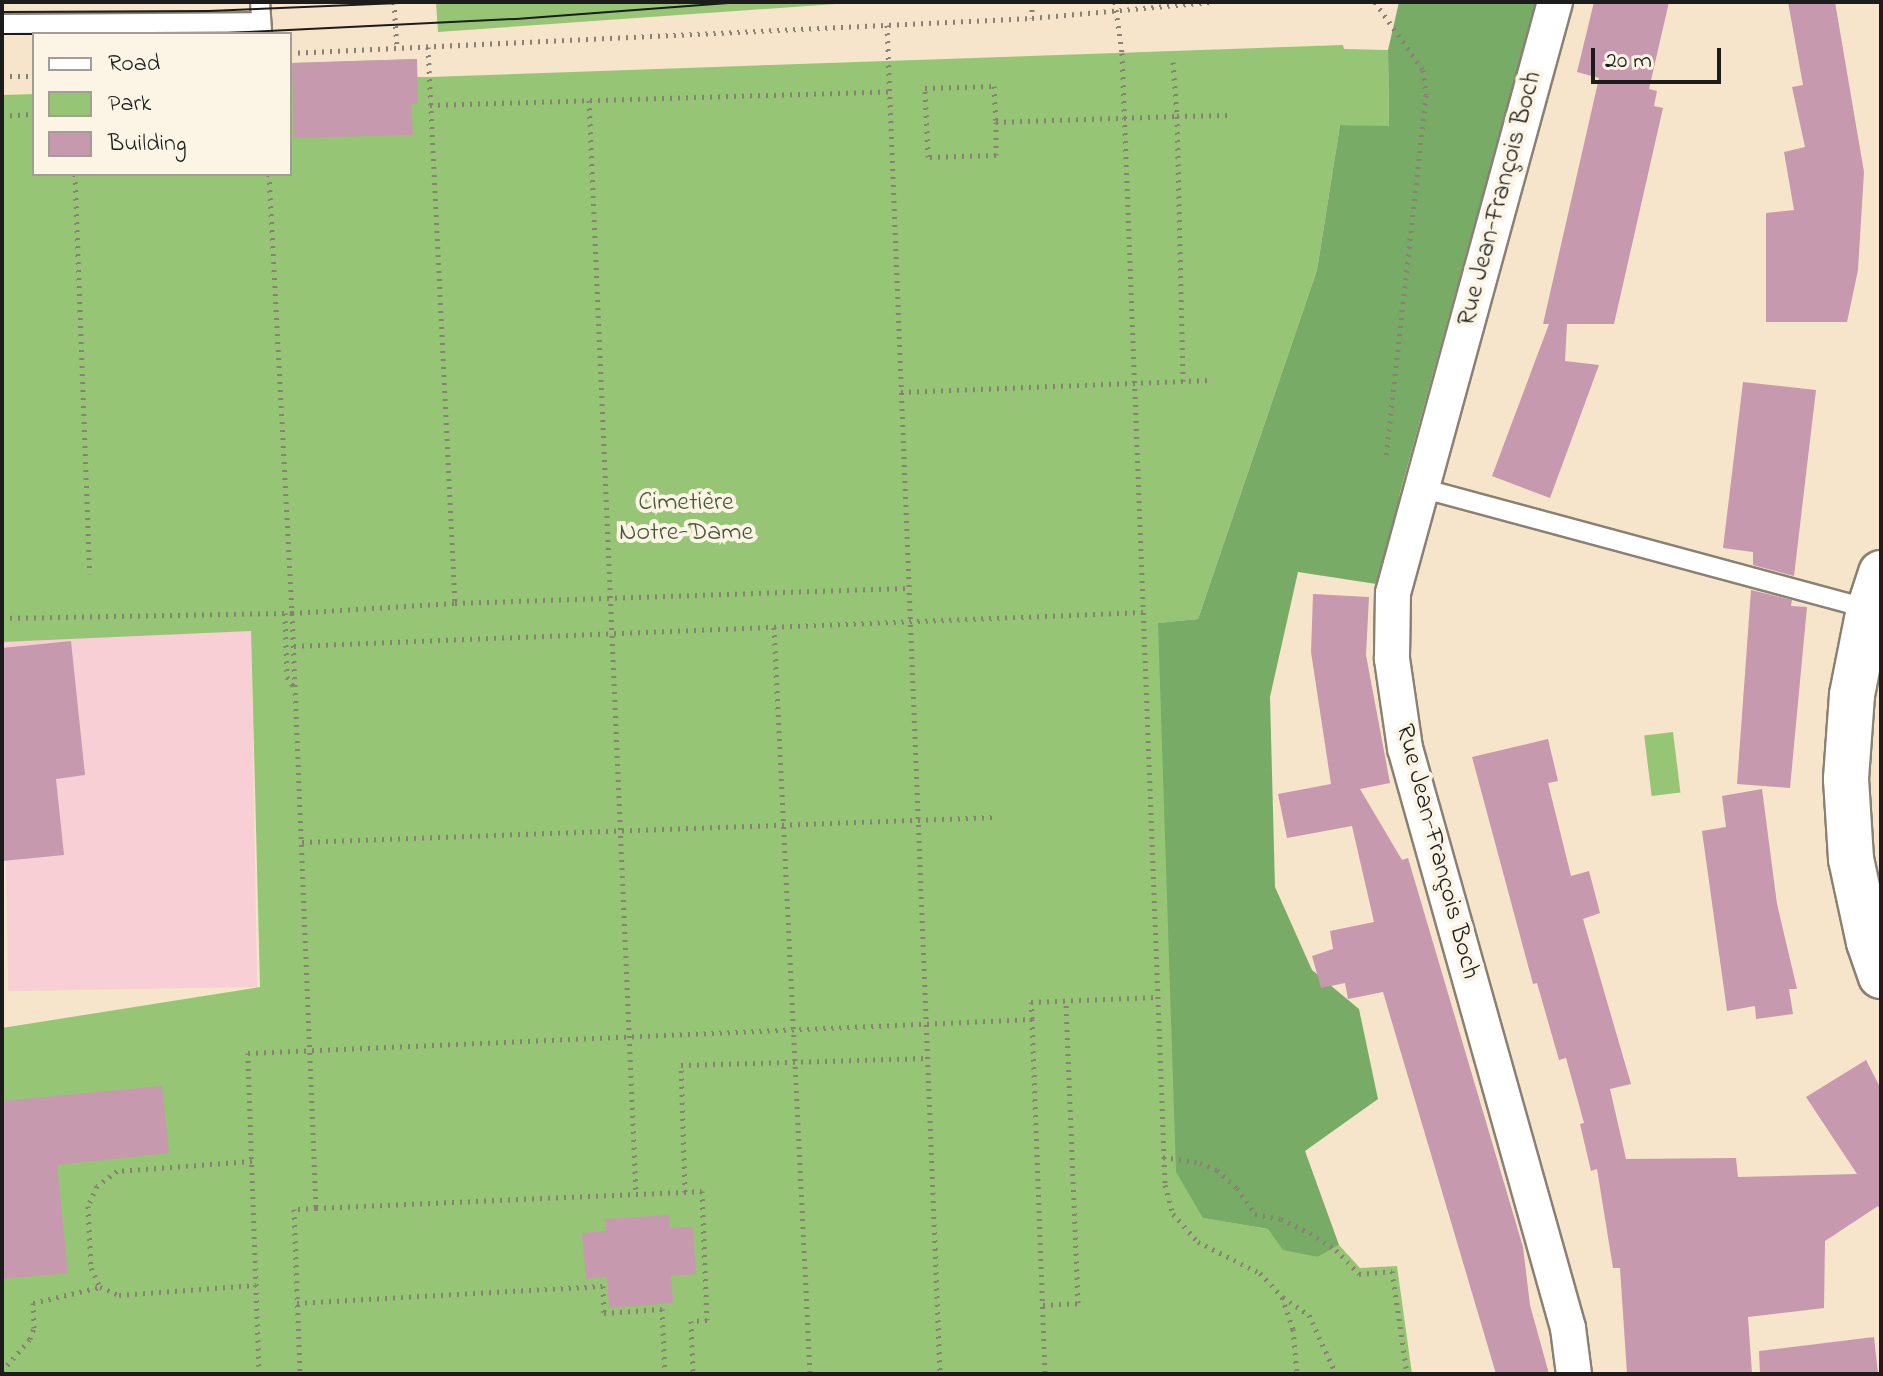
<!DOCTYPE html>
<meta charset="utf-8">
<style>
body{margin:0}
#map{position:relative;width:1883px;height:1376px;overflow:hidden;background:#f7e5cb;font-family:"Indie Flower",sans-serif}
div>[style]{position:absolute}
.built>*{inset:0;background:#f7cfd4;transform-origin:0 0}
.green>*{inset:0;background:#96c675;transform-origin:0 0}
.forest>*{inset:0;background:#78ab66}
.building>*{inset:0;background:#c699af}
.path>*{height:5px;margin-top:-2.5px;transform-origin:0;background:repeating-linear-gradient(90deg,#8a8074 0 2px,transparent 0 8px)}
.roads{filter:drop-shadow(2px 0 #8a8074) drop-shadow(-2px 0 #8a8074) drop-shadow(0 2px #8a8074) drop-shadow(0 -2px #8a8074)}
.service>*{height:18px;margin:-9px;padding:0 9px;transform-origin:9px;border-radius:9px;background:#fff}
.minor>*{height:34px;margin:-17px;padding:0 17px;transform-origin:17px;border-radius:17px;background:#fff}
.primary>*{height:44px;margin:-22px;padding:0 22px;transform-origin:22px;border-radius:22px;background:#fff}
.tram>*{height:2px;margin:-1px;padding:0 1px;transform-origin:1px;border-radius:1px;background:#1c1c1c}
span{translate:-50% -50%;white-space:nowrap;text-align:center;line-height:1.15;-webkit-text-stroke:8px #fcf5e5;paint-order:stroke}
.street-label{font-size:26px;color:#1c1c1c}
.park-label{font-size:26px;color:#47583b}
.frame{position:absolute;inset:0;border:4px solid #1c1c1c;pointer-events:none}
.legend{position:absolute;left:32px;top:32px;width:260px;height:144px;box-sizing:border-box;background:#fcf5e5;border:2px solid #a29e95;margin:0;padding:10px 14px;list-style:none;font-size:24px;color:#1c1c1c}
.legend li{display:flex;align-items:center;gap:16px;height:40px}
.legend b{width:40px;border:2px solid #a29e95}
.scale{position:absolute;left:1591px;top:48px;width:130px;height:36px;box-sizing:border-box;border:4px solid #1c1c1c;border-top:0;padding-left:10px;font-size:24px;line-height:28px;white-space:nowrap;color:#1c1c1c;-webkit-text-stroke:6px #fcf5e5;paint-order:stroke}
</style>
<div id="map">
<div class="built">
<i style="left:251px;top:631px;width:356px;height:249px;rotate:89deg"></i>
</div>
<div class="green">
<i style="clip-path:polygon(436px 2px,864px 2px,438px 32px)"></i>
<i style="clip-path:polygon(1343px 45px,1344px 49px,1388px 50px,1389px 127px,1340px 125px,1317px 270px,1198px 619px,1159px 623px,1204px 1218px,1268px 1229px,1318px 1257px,1339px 1245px,1360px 1268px,1397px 1266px,1412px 1374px,2px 1374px,2px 1028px,260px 987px,251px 631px,2px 642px,2px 95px,34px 94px,34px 174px,290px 174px,292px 63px,417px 59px,417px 77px,429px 77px)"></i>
<i style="left:1673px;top:732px;width:61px;height:29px;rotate:83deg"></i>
</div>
<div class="forest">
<i style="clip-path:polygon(1399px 2px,1536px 2px,1400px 493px,1383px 585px,1298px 572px,1270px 697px,1275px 887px,1312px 970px,1359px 1009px,1378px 1099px,1305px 1151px,1339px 1245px,1318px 1257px,1283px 1250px,1268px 1229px,1203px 1218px,1176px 1172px,1158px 623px,1198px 619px,1317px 270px,1340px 125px,1389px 126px,1388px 50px)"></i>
</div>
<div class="building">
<i style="clip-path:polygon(1594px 2px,1669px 2px,1649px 89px,1657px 91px,1654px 106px,1663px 108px,1614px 324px,1567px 324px,1565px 361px,1599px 365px,1550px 498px,1492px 476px,1549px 324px,1543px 324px,1599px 78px,1577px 72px)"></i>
<i style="clip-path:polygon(1788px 2px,1835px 2px,1864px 172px,1858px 270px,1847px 322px,1766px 322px,1766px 213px,1794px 210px,1784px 152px,1805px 147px,1792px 87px,1803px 85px)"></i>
<i style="clip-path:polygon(417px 59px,418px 104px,411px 104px,413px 135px,294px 138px,292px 63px)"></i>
<i style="clip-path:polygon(1743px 382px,1816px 390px,1794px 576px,1753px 565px,1753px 552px,1723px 548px)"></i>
<i style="clip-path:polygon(1751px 590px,1792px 600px,1791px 606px,1807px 607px,1790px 788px,1737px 784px)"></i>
<i style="clip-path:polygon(1313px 594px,1369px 597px,1366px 655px,1390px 783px,1360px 789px,1402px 860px,1408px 858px,1523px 1247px,1530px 1305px,1549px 1374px,1496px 1374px,1383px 992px,1348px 999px,1345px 983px,1321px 988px,1312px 956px,1333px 949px,1330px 931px,1374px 922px,1352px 826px,1287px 838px,1278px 794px,1331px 784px,1311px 652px)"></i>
<i style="clip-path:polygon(71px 641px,85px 775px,56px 779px,64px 855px,2px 861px,2px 648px)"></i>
<i style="clip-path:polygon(1548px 739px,1558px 781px,1548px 783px,1571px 876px,1589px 871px,1600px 913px,1583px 919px,1631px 1084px,1610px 1089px,1626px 1159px,1736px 1158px,1738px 1177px,1857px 1174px,1806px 1097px,1866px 1060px,1881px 1089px,1881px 1210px,1878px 1206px,1825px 1241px,1824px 1308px,1748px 1317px,1752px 1374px,1627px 1374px,1620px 1268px,1613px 1268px,1597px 1169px,1591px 1171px,1580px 1124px,1584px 1123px,1566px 1058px,1559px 1060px,1537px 983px,1533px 984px,1472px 757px)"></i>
<i style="clip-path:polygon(1762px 789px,1777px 904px,1797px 989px,1789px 989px,1793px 1014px,1756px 1019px,1755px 1006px,1727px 1011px,1702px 831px,1726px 827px,1722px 796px)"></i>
<i style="clip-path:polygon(162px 1086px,169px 1153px,57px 1165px,68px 1273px,2px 1279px,2px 1101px)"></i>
<i style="clip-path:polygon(669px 1215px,670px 1228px,693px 1227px,696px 1274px,671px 1276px,673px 1303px,609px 1308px,607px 1277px,586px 1279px,582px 1233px,606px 1231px,605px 1219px)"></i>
<i style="clip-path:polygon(1874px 1337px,1878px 1374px,1760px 1374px,1759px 1351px)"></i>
</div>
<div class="path">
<i style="left:394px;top:2px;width:46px;rotate:86.3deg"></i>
<i style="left:1032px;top:2px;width:16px;rotate:90deg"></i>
<i style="left:1115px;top:2px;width:51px;rotate:82.2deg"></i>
<i style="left:1122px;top:53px;width:1133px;rotate:87.82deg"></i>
<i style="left:1165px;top:1185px;width:30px;rotate:75deg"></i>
<i style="left:1173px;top:1214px;width:38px;rotate:48deg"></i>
<i style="left:1198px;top:1242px;width:69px;rotate:26.6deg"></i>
<i style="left:1260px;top:1273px;width:33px;rotate:47deg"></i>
<i style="left:1282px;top:1297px;width:34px;rotate:71deg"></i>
<i style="left:1293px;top:1329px;width:45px;rotate:84.9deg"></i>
<i style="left:1375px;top:2px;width:83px;rotate:54.8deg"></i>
<i style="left:1423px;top:70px;width:25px;rotate:83deg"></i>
<i style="left:1426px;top:95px;width:364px;rotate:96.3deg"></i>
<i style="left:887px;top:25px;width:1350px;rotate:87.75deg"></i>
<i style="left:428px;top:47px;width:557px;rotate:87.22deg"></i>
<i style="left:290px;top:53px;width:743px;rotate:-2.7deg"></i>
<i style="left:1032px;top:18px;width:182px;rotate:-5.1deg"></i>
<i style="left:1173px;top:62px;width:54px;rotate:85.8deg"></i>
<i style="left:1177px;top:116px;width:53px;rotate:-1.1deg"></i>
<i style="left:2px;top:76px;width:32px"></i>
<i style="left:589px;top:100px;width:1095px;rotate:87.54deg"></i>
<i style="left:430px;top:105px;width:459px;rotate:-1.7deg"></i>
<i style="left:2px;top:116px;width:32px;rotate:-4deg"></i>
<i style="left:996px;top:122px;width:33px;rotate:90deg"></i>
<i style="left:996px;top:155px;width:68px;rotate:178.3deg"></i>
<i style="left:928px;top:157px;width:69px;rotate:-92.5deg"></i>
<i style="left:925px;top:88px;width:69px;rotate:-1.7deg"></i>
<i style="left:994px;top:86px;width:36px;rotate:87deg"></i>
<i style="left:996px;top:122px;width:181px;rotate:-1.9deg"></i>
<i style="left:1177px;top:116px;width:265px;rotate:88.7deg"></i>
<i style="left:75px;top:174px;width:400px;rotate:87.9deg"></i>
<i style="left:269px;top:174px;width:440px;rotate:87deg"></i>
<i style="left:292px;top:613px;width:595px;rotate:87.69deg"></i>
<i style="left:316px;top:1208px;width:22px;rotate:177deg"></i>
<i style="left:294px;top:1209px;width:165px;rotate:87.9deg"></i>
<i style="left:901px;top:392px;width:310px;rotate:-2.2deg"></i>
<i style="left:285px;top:613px;width:64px;rotate:88.2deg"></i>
<i style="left:287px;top:677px;width:14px;rotate:56deg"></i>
<i style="left:2px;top:618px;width:290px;rotate:-1deg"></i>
<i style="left:292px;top:613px;width:163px;rotate:-3.5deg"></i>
<i style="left:455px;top:603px;width:453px;rotate:-1.9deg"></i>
<i style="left:774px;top:627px;width:748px;rotate:87.24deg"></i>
<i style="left:294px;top:646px;width:850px;rotate:-2.29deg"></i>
<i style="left:302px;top:842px;width:694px;rotate:-2.06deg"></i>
<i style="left:1032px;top:1019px;width:355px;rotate:87.9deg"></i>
<i style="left:1163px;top:1157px;width:37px;rotate:9deg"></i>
<i style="left:1200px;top:1163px;width:18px;rotate:22deg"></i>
<i style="left:1217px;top:1170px;width:27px;rotate:42deg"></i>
<i style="left:1237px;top:1188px;width:32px;rotate:55deg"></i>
<i style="left:1255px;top:1214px;width:26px;rotate:11deg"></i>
<i style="left:1281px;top:1219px;width:32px;rotate:26deg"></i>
<i style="left:1310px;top:1233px;width:31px;rotate:33deg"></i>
<i style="left:1336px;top:1250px;width:33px;rotate:46deg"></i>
<i style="left:1359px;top:1274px;width:33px;rotate:-5deg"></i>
<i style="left:1392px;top:1271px;width:104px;rotate:81.7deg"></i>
<i style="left:252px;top:1161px;width:135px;rotate:175.8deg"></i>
<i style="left:117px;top:1171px;width:25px;rotate:143deg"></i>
<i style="left:97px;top:1186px;width:22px;rotate:114deg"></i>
<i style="left:88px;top:1206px;width:62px;rotate:87.2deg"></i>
<i style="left:91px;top:1268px;width:21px;rotate:65deg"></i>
<i style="left:100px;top:1287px;width:21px;rotate:23deg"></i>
<i style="left:119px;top:1295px;width:137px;rotate:-4.2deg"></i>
<i style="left:685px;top:1192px;width:127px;rotate:-91.8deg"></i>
<i style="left:681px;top:1065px;width:247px;rotate:-1.6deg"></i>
<i style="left:316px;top:1208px;width:386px;rotate:-2.5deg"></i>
<i style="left:702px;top:1191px;width:129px;rotate:87.8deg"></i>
<i style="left:707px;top:1320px;width:16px;rotate:176deg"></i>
<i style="left:691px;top:1321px;width:53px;rotate:87.8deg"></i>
<i style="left:1283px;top:1297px;width:32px;rotate:35deg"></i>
<i style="left:1309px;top:1315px;width:65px;rotate:65.4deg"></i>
<i style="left:297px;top:1303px;width:306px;rotate:-3.2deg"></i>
<i style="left:603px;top:1286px;width:27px;rotate:88deg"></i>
<i style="left:604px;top:1313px;width:58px;rotate:-3.9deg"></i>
<i style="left:662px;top:1309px;width:65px;rotate:87.4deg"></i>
<i style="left:1043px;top:1305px;width:35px;rotate:-3deg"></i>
<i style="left:1078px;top:1303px;width:303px;rotate:-92.3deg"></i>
<i style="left:2px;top:1371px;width:43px;rotate:-48.8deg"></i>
<i style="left:30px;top:1339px;width:12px;rotate:-70deg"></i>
<i style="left:34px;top:1328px;width:25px;rotate:-92deg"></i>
<i style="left:33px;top:1303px;width:69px;rotate:-13.4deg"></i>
<i style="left:259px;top:1374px;width:321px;rotate:-92deg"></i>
<i style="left:248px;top:1053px;width:785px;rotate:-2.48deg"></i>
<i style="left:1032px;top:1019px;width:17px;rotate:-93deg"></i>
<i style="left:1031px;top:1002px;width:126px;rotate:-2.3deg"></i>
</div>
<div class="roads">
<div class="service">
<i style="left:260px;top:2px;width:29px;rotate:86deg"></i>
<i style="left:2px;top:24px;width:259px;rotate:-0.4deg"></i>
<i style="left:1421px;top:488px;width:464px;rotate:15.1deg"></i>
</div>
<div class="minor">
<i style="left:1555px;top:2px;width:613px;rotate:105.33deg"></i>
<i style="left:1393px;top:593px;width:66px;rotate:90.9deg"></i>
<i style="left:1392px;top:659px;width:90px;rotate:81.7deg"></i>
<i style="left:1405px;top:748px;width:602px;rotate:74.3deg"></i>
<i style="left:1568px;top:1328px;width:46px;rotate:82.6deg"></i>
</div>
<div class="primary">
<i style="left:1881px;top:573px;width:38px;rotate:108deg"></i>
<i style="left:1869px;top:609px;width:88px;rotate:101.2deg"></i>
<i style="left:1852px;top:695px;width:84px;rotate:94.1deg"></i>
<i style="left:1846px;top:779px;width:80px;rotate:86.4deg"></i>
<i style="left:1851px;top:859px;width:85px;rotate:77.8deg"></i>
<i style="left:1869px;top:942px;width:36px;rotate:71deg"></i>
</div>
</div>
<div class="tram">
<i style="left:2px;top:12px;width:207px;rotate:-0.3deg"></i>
<i style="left:209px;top:11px;width:214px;rotate:-2.4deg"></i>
<i style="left:2px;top:34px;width:32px"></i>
<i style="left:207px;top:34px;width:309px;rotate:-2.8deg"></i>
<i style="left:516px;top:19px;width:226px;rotate:-4.3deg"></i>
</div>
<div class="street-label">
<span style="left:1501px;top:199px;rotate:-75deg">Rue Jean-François Boch</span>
<span style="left:1436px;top:852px;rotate:75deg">Rue Jean-François Boch</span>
</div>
<div class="park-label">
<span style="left:686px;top:519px">Cimetière<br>Notre-Dame</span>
</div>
<div class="frame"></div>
<ul class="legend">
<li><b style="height:10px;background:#fff"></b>Road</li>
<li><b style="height:22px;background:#96c675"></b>Park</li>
<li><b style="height:22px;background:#c699af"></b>Building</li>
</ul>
<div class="scale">20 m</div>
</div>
